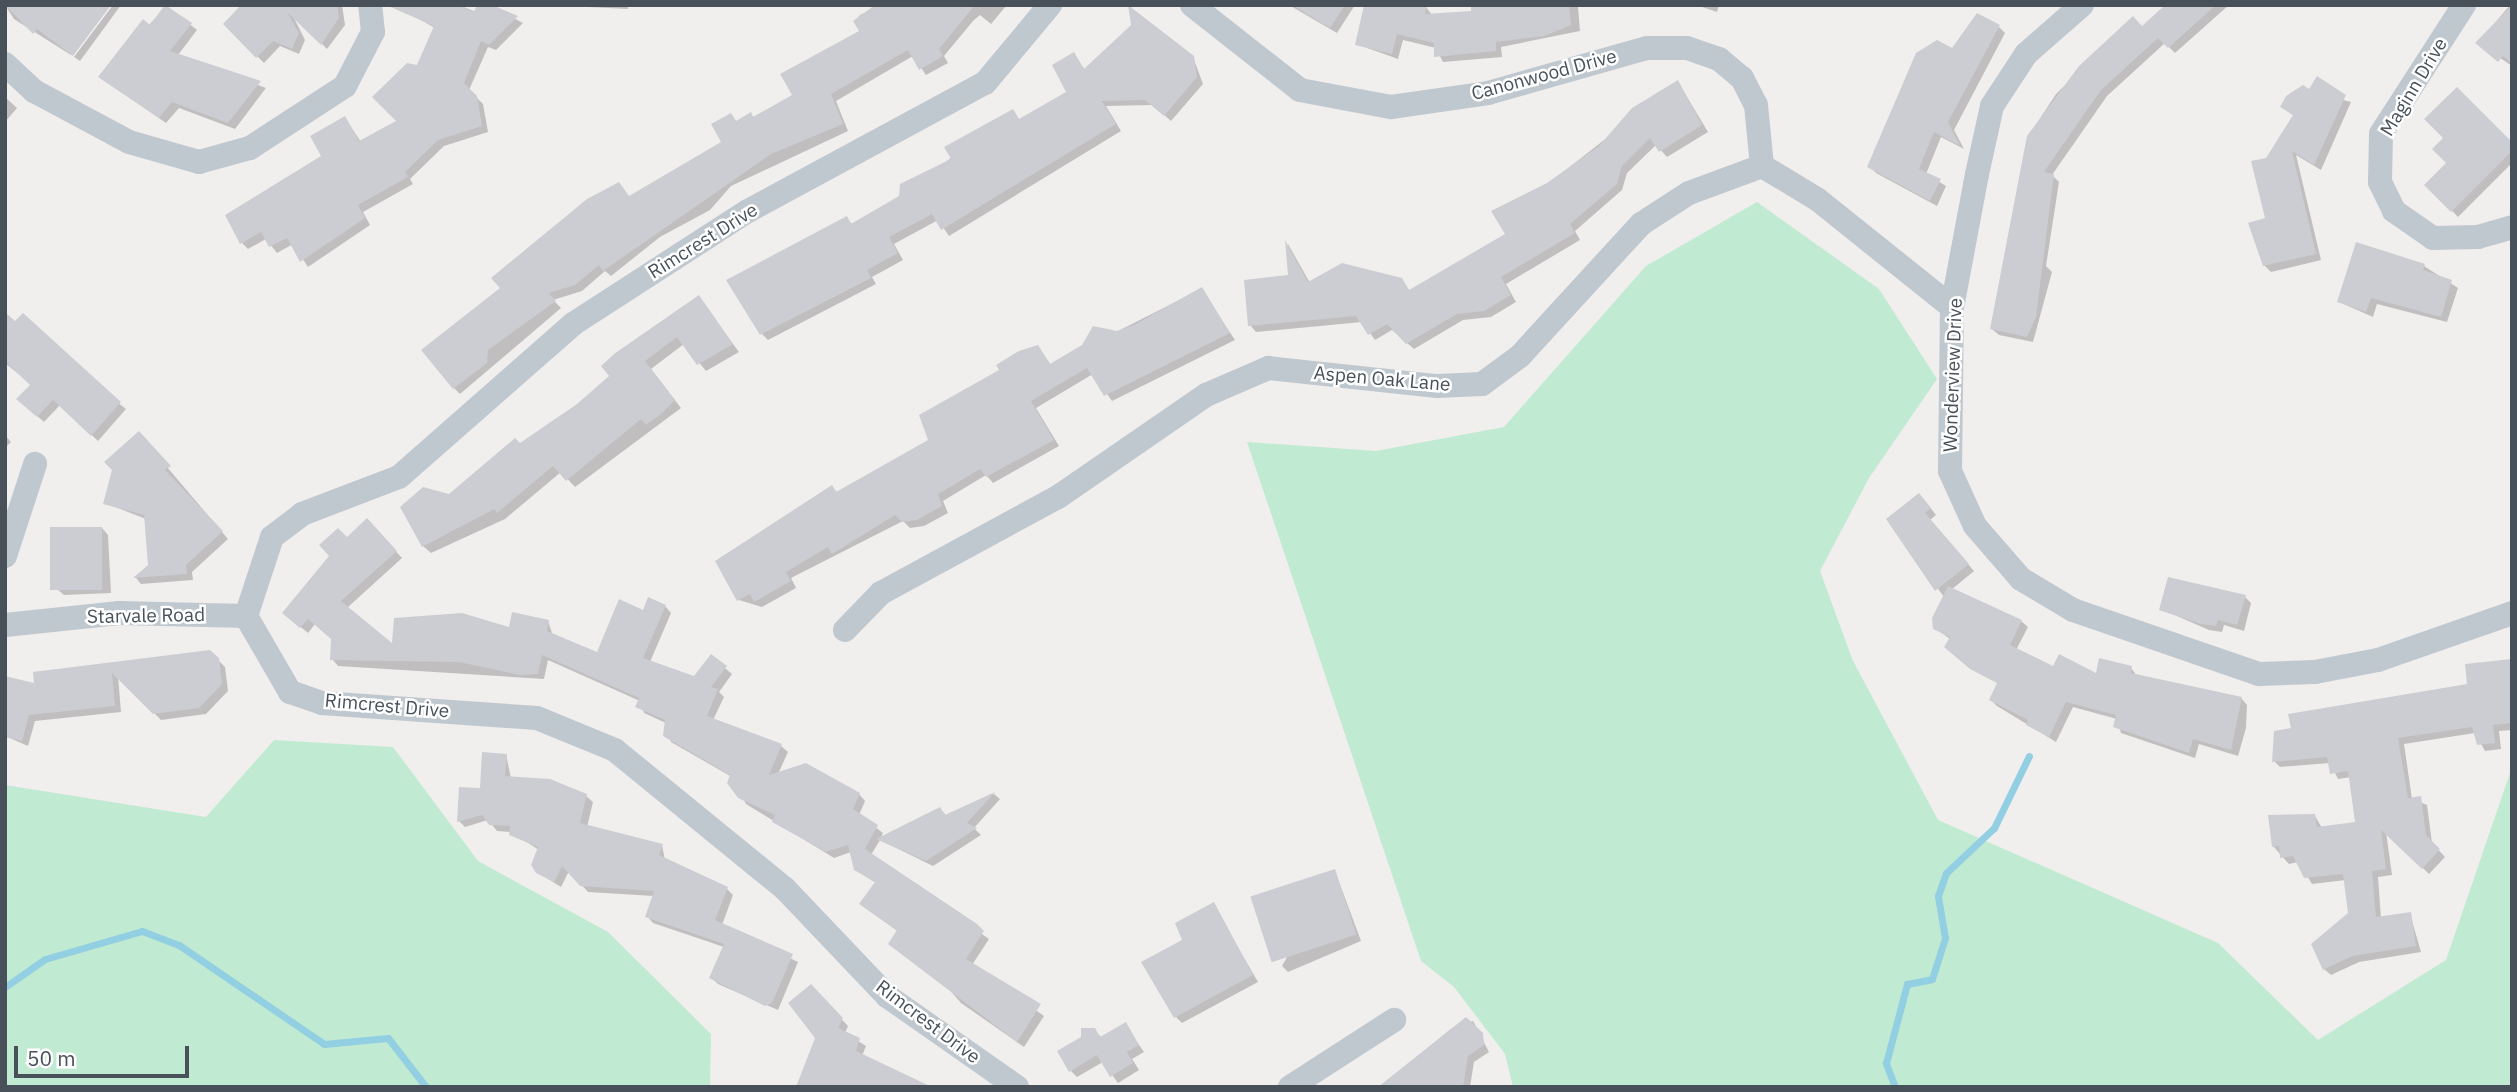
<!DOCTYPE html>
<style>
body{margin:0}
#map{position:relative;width:2517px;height:1092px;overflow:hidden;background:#f1eeee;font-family:"IBM Plex Sans",sans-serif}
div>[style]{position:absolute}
.green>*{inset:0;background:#c1ead2}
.shadow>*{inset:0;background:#0003}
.stream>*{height:7px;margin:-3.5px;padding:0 3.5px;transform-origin:3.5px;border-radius:3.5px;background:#93cfe2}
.building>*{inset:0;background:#cccdd2;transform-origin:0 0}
.minor>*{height:24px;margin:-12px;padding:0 12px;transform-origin:12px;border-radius:12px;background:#c0c8cf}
span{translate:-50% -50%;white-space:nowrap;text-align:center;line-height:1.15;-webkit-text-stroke:5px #fff;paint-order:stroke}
.street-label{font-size:19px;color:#48515a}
.frame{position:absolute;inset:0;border:7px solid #48515a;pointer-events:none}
.scale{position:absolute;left:14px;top:1046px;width:175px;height:32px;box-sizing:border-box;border:4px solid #48515a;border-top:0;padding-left:9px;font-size:21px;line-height:24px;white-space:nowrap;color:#48515a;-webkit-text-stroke:5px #fff;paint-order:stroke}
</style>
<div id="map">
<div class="green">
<i style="clip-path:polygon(1757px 202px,1879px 289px,1937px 379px,1869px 478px,1820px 571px,1853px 661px,1938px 820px,2218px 943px,2318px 1040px,2446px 960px,2512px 767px,2512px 1087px,1513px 1087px,1505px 1054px,1454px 987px,1421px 961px,1247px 442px,1376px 451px,1504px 427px,1646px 266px)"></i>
<i style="clip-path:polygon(274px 740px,393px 747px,478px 861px,608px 932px,711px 1034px,710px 1087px,5px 1087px,5px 785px,206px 817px)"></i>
</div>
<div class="shadow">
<i style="clip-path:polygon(5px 5px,108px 5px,71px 55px,14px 19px)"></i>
<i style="clip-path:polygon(113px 5px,121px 5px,80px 61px,74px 57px)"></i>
<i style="clip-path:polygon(244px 5px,342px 5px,345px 25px,327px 49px,292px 14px,305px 40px,299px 54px,280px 46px,264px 63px,225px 24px)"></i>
<i style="clip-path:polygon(414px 5px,459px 5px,476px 12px,488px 5px,523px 23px,496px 50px,488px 47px,469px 90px,483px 104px,488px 132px,444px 146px,410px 179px,413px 184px,363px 212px,370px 225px,308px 267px,293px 244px,277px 253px,266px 239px,248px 249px,242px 243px,323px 157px,345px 118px,361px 142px,399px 121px,435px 28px,410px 14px)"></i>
<i style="clip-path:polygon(586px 5px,628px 5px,628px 9px,588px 7px)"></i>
<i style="clip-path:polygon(883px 5px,1007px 5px,991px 24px,980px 15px,973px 21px,944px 56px,948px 63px,926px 75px,913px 56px,836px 101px,848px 131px,731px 186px,710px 210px,660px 237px,611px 276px,605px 271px,582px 291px,553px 300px,561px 308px,460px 394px,454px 388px,424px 350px,630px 197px,723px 142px,731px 115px,737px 122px,750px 114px,755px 118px,794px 96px,861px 31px,855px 21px,860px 15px)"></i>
<i style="clip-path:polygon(1289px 5px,1355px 5px,1337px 33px)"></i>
<i style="clip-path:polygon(1472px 5px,1592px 5px,1578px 7px,1580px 31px,1501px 47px,1502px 57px,1443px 62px,1436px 48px,1403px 40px,1398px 59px,1356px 44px,1425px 6px,1432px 15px,1473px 12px)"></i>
<i style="clip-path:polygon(1696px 5px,1719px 5px,1717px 12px)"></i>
<i style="clip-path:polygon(2168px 5px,2229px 5px,2175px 53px,2165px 43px,2107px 96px,2052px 175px,2059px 182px,2046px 266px,2052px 272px,2033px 342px,1999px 335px,1992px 329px,2028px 137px,2056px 94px,2133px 19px,2142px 28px)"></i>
<i style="clip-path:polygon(2510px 5px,2512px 5px,2512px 66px,2478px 43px)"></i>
<i style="clip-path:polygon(167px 6px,197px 30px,178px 55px,266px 88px,235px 129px,179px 108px,166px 123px,100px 77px)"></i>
<i style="clip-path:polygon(1999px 27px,2005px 33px,1954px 130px,1964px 149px,1941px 137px,1926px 174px,1946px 186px,1937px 206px,1876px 173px,1870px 166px)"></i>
<i style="clip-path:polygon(1074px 55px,1085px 70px,1193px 57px,1203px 84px,1171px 121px,1153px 105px,1106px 106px,1121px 131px,949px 236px,938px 220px,894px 244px,903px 260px,872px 277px,876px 284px,768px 340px,762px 334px,847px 219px,853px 225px,900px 197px,1012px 111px,1020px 120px,1069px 92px)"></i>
<i style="clip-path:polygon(1678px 82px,1708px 132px,1667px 157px,1656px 145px,1627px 173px,1622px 190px,1575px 231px,1580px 240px,1506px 284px,1516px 302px,1491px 317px,1463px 320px,1414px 349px,1392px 330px,1375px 340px,1362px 322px,1256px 332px,1250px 325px,1290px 277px,1288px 244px,1310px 283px,1401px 280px,1410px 291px,1507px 235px,1548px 184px)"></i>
<i style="clip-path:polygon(2309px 91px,2351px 102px,2321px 170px,2296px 155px,2321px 260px,2271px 272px,2264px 265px,2267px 159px,2294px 116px,2282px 106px)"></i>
<i style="clip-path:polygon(5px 97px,17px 108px,5px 122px)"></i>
<i style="clip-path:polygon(2512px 144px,2512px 163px,2458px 217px,2427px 185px)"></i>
<i style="clip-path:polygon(2424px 266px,2458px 288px,2447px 322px,2377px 304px,2373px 317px,2339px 302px)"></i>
<i style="clip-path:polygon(1201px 289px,1235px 340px,1112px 401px,1093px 374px,1036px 408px,1059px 446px,993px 483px,986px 475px,943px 501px,948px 513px,924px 526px,910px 528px,903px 521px,791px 578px,796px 588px,762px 607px,739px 600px,717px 561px,832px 487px,838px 493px,930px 440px,1001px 371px,1038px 347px,1051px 365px)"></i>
<i style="clip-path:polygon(698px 297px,739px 352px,706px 371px,684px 344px,651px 369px,681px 408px,575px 487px,561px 472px,505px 519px,431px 553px,423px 546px,449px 496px,578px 405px)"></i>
<i style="clip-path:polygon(5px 314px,126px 409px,98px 441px,60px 405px,44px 422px,25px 405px,32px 385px,5px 363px)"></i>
<i style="clip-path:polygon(139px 434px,228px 539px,192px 572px,193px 580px,141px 584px,136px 578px,150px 565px,146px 519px,105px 503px)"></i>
<i style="clip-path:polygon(5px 435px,11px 442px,5px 448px)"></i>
<i style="clip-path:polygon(1925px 501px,1936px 515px,1930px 520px,1974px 571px,1951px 590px,2021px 621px,2028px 627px,2016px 650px,2054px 668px,2097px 675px,2131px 668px,2137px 676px,2241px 698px,2247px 705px,2246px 728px,2238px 756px,2199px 744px,2195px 758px,2121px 733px,2117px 719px,2073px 707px,2056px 742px,1997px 706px,1991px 700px,1999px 684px,1953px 653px,1950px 639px,1935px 628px,1944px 597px,1889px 520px)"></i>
<i style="clip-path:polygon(373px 527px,402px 558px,347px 608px,393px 646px,548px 621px,553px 636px,598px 654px,644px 612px,665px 606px,671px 613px,650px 662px,695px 678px,711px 656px,732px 674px,719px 692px,724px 697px,713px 720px,781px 746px,788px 752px,778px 774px,859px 794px,865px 801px,859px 815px,883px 833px,880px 839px,940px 809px,947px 816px,994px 794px,1000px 799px,974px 828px,981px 835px,933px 866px,880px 840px,871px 855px,989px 939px,972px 965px,1044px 1016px,1024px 1047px,961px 1003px,899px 932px,868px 910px,876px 883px,855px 869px,851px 852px,834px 858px,746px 804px,732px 777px,671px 742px,666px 723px,644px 713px,640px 701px,548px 660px,544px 679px,338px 666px,332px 659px,333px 640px,315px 624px,308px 633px,291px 619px,347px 539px)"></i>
<i style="clip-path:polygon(102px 528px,108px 535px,111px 593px,64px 595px,57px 589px)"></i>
<i style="clip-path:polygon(2245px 597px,2251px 603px,2244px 631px,2224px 625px,2222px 632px,2209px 630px,2161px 609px)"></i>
<i style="clip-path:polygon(210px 652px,225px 667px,228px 691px,206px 714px,161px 720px,118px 676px,121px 712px,35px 721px,28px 746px,5px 736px,36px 685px)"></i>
<i style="clip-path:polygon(2512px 661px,2512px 730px,2499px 731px,2501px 749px,2485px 751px,2475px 733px,2404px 744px,2412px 799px,2427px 805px,2432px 843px,2445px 857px,2429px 874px,2386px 832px,2392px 875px,2378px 877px,2381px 918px,2410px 914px,2421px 952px,2359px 962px,2331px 975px,2324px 969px,2350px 914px,2346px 880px,2312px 884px,2298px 862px,2289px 864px,2273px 846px,2315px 816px,2322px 828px,2357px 824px,2351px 777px,2338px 779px,2330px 763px,2280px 767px,2274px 761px,2469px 685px)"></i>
<i style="clip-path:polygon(506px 755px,511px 778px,586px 796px,593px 802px,587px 827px,662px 845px,665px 860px,727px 889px,733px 895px,722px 925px,798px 962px,778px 1010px,718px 984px,712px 978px,724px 947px,653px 923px,647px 916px,654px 896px,588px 892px,569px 871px,561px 887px,537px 872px,539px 850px,511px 832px,497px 831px,488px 820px,465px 827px,459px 821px)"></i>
<i style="clip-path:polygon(1335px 871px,1361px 941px,1288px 972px,1282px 966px)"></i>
<i style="clip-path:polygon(1213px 904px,1258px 982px,1182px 1023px,1176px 1017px,1184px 941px)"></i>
<i style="clip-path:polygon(811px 987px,848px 1026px,845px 1033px,866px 1046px,862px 1056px,817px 1038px)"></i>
<i style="clip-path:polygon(1473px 1021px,1489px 1052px,1474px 1062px,1470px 1087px,1381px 1087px,1452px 1028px)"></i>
<i style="clip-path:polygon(1125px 1025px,1144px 1052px,1132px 1059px,1139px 1070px,1118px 1083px,1103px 1062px,1077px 1077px,1071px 1071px,1094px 1030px,1102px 1038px)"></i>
</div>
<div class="stream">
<i style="left:5px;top:987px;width:49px;rotate:-35deg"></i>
<i style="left:45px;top:959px;width:101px;rotate:-16.1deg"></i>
<i style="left:142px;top:931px;width:40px;rotate:21deg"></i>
<i style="left:179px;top:945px;width:176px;rotate:34.3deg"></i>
<i style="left:324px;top:1044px;width:64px;rotate:-5.4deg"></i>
<i style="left:388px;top:1038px;width:62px;rotate:52.2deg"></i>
<i style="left:1895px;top:1087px;width:26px;rotate:-111deg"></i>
<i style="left:1886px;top:1063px;width:82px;rotate:-75.1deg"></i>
<i style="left:1907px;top:984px;width:25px;rotate:-11deg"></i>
<i style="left:1932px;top:979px;width:43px;rotate:-72.4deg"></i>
<i style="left:1945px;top:938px;width:43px;rotate:-99.5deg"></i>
<i style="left:1938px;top:896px;width:24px;rotate:-71deg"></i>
<i style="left:1946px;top:873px;width:66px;rotate:-43.2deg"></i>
<i style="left:1994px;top:828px;width:80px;rotate:-64.1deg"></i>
</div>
<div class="building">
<i style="clip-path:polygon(5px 5px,111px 5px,73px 56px,37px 29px,33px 34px)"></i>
<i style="clip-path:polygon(165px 5px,192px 23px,170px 51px,261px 81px,228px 123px,172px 102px,159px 118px,98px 77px,143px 19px,150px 25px)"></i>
<i style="clip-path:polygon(241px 5px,337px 5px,339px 18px,321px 45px,287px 12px,299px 33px,292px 49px,273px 41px,256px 58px,223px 24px)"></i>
<i style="clip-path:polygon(386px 5px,457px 5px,474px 12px,477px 5px,492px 5px,518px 16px,489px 45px,481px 41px,464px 83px,477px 96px,482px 126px,438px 140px,405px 172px,408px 177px,358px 205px,365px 218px,300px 262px,287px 238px,269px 247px,261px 232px,240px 244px,225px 215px,321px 156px,310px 136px,345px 116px,359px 141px,396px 121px,372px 97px,407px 63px,417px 65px,434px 26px)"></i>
<i style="clip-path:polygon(875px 5px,975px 5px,939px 49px,943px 56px,919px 70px,908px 50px,831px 94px,843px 124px,771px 154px,603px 271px,599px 265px,575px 285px,549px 293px,556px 301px,488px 350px,487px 363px,453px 389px,421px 350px,500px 288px,491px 278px,587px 199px,619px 182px,629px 196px,721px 142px,711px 124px,731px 113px,736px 121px,751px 112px,753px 117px,792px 95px,780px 74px,859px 31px,853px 21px)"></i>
<i style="clip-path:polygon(1128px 5px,1194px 56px,1197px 77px,1164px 116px,1145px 100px,1102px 101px,1116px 124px,941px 230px,932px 214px,889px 237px,898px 253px,867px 270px,871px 278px,760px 335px,726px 280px,847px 216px,851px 224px,899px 196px,900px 184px,951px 159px,944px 147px,1013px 109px,1019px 119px,1066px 92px,1052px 65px,1074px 52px,1084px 69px,1131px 25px)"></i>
<i style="clip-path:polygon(1292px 5px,1345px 5px,1330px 28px)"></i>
<i style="clip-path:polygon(1364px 5px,1427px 5px,1425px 14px,1471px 11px,1471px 5px,1569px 5px,1571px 25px,1544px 36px,1496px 42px,1496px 51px,1434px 57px,1434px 43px,1397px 34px,1392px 54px,1355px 45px)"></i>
<i style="clip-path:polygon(2165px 5px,2216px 5px,2168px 48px,2158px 38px,2101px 90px,2044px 172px,2054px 174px,2036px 317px,2027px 337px,1990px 329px,2027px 136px,2079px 66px,2133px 16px,2142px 26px)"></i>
<i style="clip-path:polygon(2512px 5px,2512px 63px,2503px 56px,2498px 62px,2475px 43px)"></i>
<i style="clip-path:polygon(1977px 13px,2000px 25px,1948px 122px,1960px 146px,1934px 132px,1919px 169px,1941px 179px,1930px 201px,1867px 167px,1916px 53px,1937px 40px,1952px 48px)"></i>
<i style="clip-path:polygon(2317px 76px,2346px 95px,2314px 165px,2292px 151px,2316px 254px,2263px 266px,2248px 223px,2265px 218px,2251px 161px,2266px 158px,2293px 115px,2280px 107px,2286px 96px,2303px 85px,2309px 89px)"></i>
<i style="clip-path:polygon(1678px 80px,1702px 125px,1659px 152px,1650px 138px,1622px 166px,1617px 184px,1570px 224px,1575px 233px,1501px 277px,1511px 295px,1484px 311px,1457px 314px,1406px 344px,1387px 324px,1368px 335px,1356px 316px,1248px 326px,1244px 280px,1288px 275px,1285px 240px,1308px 282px,1342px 263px,1402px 278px,1409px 290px,1505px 234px,1491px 211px,1547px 183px,1599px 146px,1632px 108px)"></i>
<i style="clip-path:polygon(2457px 87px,2512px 142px,2512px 151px,2451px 212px,2424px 185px,2446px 163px,2432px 149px,2443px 138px,2424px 119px)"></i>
<i style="clip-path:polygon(2356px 242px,2425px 264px,2423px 270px,2452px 280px,2441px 317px,2371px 298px,2366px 312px,2337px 302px)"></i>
<i style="clip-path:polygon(1202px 287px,1230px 333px,1104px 396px,1087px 368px,1031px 401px,1054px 440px,986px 477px,980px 469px,938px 494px,942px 506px,917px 520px,902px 522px,895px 515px,832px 554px,828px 547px,786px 572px,791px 581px,754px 602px,750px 594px,737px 601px,715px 561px,832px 485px,836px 492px,928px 440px,919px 415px,999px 370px,996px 365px,1019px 351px,1038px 345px,1050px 364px,1082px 345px,1093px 326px,1117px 331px,1134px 325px)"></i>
<i style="clip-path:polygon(699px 295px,733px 344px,697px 365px,677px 337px,645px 361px,675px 400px,661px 414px,646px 425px,641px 419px,566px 481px,553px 466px,497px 513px,494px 509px,422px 547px,400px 507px,423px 487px,449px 494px,515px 438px,520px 443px,577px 404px,609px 376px,601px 366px,614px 354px)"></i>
<i style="clip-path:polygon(5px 312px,15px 321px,23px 313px,121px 402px,91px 436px,53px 400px,37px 417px,16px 399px,30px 385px,5px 361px)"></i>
<i style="clip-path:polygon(139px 431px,171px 466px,165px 470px,223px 531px,186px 565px,187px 574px,133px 578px,148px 565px,144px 515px,103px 504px,112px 470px,104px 462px)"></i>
<i style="clip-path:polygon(1919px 493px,1931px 508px,1925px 513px,1969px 564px,1935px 591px,1886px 519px)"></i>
<i style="clip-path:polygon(367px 518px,397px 551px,341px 601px,392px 643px,394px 618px,462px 613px,509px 627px,512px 612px,549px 620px,547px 631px,597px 652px,619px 599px,643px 610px,648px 597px,666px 605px,643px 658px,694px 676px,711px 654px,727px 666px,711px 687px,718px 689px,707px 716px,782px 744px,769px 775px,806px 763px,860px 793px,853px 809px,878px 825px,865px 849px,977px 924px,984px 931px,966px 959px,1041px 1004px,1017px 1042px,888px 944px,897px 930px,859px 904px,875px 882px,854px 870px,848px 845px,826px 852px,772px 822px,775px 815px,738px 798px,727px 783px,730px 775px,663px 736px,665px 720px,635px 707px,639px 698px,542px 655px,538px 674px,520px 675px,459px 662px,330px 660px,331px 639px,308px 619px,300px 628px,282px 613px,329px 556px,319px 545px,338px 528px,347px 537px)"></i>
<i style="left:50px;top:527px;width:52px;height:63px"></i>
<i style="clip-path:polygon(2168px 577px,2246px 595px,2237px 625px,2218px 620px,2216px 626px,2201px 624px,2159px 610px)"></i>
<i style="clip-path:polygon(1948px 586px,2022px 620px,2010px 645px,2053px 666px,2059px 654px,2096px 673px,2099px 658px,2132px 666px,2131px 673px,2242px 697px,2231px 750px,2193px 739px,2189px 753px,2113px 727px,2116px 715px,2066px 702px,2049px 737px,2026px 725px,2028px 720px,1989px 700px,1997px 683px,1970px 669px,1944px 647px,1950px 637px,1933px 629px,1932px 618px)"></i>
<i style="clip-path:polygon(210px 650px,219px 658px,222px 684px,199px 708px,153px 714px,112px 673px,115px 706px,29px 715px,22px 741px,5px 737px,5px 676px,34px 683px,33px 672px)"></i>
<i style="clip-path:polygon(2512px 659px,2512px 723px,2493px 725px,2495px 743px,2477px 745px,2472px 727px,2398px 738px,2408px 798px,2421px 796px,2426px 835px,2440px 849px,2422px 869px,2381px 830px,2386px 869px,2372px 871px,2376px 917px,2411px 912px,2416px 946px,2352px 956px,2323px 970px,2311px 944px,2348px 913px,2343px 874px,2304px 878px,2293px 856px,2280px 858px,2279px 846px,2272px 847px,2268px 815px,2315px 814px,2317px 827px,2355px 822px,2348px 771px,2330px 774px,2327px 757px,2272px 762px,2274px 731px,2291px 728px,2288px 714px,2467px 684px,2465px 664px)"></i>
<i style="clip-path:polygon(482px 752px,507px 754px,505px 776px,550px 779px,587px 794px,580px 823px,663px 844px,659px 855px,728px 887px,715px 920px,793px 954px,772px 1003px,765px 1006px,709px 978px,724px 944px,645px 917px,654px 891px,580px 886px,562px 866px,554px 882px,536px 873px,531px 865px,538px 847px,509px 835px,510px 826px,489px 825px,482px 815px,457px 822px,459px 787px,480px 788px)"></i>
<i style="clip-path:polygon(995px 792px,967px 823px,977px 828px,926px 861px,876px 839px,940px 807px,945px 815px)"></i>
<i style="left:1335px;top:869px;width:69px;height:89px;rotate:72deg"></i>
<i style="clip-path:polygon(1214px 902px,1253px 975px,1174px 1018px,1141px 962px,1182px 940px,1175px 923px)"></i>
<i style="clip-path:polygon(811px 984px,843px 1018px,838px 1028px,860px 1038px,856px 1051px,932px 1087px,796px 1087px,815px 1038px,788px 1003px)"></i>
<i style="clip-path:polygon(1466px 1017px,1483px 1033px,1484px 1045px,1468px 1056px,1463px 1087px,1378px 1087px)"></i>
<i style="clip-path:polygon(1126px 1022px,1139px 1045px,1127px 1052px,1133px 1063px,1110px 1077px,1097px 1055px,1069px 1072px,1057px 1051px,1081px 1037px,1081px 1028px,1095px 1028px,1100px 1037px)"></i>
</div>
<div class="minor">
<i style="left:1192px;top:5px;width:137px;rotate:38.2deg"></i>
<i style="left:1300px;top:90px;width:93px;rotate:10.6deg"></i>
<i style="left:1391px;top:107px;width:98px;rotate:-8.2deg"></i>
<i style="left:1488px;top:93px;width:165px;rotate:-15.8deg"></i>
<i style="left:1647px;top:48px;width:40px"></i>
<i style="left:1687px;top:48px;width:34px;rotate:19deg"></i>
<i style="left:1719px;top:59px;width:30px;rotate:40deg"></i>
<i style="left:1742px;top:78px;width:30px;rotate:63deg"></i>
<i style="left:1756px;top:105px;width:61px;rotate:84.4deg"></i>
<i style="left:2082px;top:5px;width:74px;rotate:138.8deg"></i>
<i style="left:2026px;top:54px;width:62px;rotate:123.2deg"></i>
<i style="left:1992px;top:106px;width:70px;rotate:102.4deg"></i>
<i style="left:1977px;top:174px;width:135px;rotate:100.6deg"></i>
<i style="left:1952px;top:307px;width:164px;rotate:90.7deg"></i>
<i style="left:1950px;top:471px;width:60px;rotate:65.6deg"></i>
<i style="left:1975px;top:526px;width:70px;rotate:49deg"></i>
<i style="left:2021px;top:579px;width:61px;rotate:30.8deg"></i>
<i style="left:2073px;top:610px;width:197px;rotate:19deg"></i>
<i style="left:2259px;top:674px;width:56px;rotate:-2deg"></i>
<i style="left:2315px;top:672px;width:64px;rotate:-10.8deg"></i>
<i style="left:2378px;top:660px;width:142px;rotate:-19.3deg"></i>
<i style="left:2464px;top:5px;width:153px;rotate:122.8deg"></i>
<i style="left:2381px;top:134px;width:48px;rotate:91.2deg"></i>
<i style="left:2380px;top:182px;width:32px;rotate:64deg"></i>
<i style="left:2394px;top:211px;width:47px;rotate:34.7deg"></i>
<i style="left:2433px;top:238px;width:45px;rotate:-1.3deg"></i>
<i style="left:2478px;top:237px;width:35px;rotate:-16deg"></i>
<i style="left:5px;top:64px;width:40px;rotate:43deg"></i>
<i style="left:34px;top:91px;width:108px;rotate:28.2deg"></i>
<i style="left:129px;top:142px;width:73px;rotate:15.9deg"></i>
<i style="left:199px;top:162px;width:53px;rotate:-15.4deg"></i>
<i style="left:250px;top:148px;width:113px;rotate:-33.1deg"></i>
<i style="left:345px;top:86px;width:61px;rotate:-62.6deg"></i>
<i style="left:373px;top:32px;width:27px;rotate:-96deg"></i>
<i style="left:5px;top:556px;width:97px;rotate:-71.9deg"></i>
<i style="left:5px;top:625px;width:115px;rotate:-6deg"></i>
<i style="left:119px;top:613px;width:127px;rotate:1.4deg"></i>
<i style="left:845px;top:630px;width:52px;rotate:-45.8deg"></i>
<i style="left:881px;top:593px;width:201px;rotate:-28.5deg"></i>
<i style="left:1058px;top:497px;width:180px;rotate:-34.6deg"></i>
<i style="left:1206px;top:395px;width:68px;rotate:-23.5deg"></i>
<i style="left:1268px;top:368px;width:170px;rotate:6.1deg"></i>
<i style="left:1437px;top:386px;width:45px;rotate:-2.5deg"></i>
<i style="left:1482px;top:384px;width:47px;rotate:-36.4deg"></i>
<i style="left:1520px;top:356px;width:179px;rotate:-47.5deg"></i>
<i style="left:1641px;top:224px;width:57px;rotate:-32.9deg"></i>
<i style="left:1689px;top:193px;width:78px;rotate:-20.3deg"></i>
<i style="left:1762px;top:166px;width:64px;rotate:31deg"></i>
<i style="left:1817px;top:199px;width:173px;rotate:38.7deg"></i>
<i style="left:1017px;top:1087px;width:159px;rotate:-145deg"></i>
<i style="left:887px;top:996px;width:149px;rotate:-133.6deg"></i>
<i style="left:784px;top:888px;width:218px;rotate:-140.8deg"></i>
<i style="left:615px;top:750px;width:84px;rotate:-157.7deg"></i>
<i style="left:537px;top:718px;width:216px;rotate:-176deg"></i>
<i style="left:322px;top:703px;width:34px;rotate:-161deg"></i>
<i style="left:290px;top:692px;width:88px;rotate:-120.1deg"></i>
<i style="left:246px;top:616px;width:83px;rotate:-71.8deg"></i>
<i style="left:272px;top:537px;width:38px;rotate:-37deg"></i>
<i style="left:302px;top:514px;width:104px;rotate:-20.9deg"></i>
<i style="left:399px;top:477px;width:232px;rotate:-41.3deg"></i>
<i style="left:573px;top:324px;width:208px;rotate:-32.9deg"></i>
<i style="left:748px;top:211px;width:269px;rotate:-28.4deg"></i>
<i style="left:985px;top:83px;width:102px;rotate:-50.2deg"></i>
<i style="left:1290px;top:1087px;width:124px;rotate:-32.8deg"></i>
</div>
<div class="street-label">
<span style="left:1544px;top:75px;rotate:-15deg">Canonwood Drive</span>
<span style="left:2414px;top:87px;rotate:-59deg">Maginn Drive</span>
<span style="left:703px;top:241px;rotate:-32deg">Rimcrest Drive</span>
<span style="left:1953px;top:375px;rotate:-88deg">Wonderview Drive</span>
<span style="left:1382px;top:379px;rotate:5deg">Aspen Oak Lane</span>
<span style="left:146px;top:616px;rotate:-1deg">Starvale Road</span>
<span style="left:387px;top:706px;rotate:5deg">Rimcrest Drive</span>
<span style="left:928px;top:1022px;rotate:37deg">Rimcrest Drive</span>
</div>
<div class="frame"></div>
<div class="scale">50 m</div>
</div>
